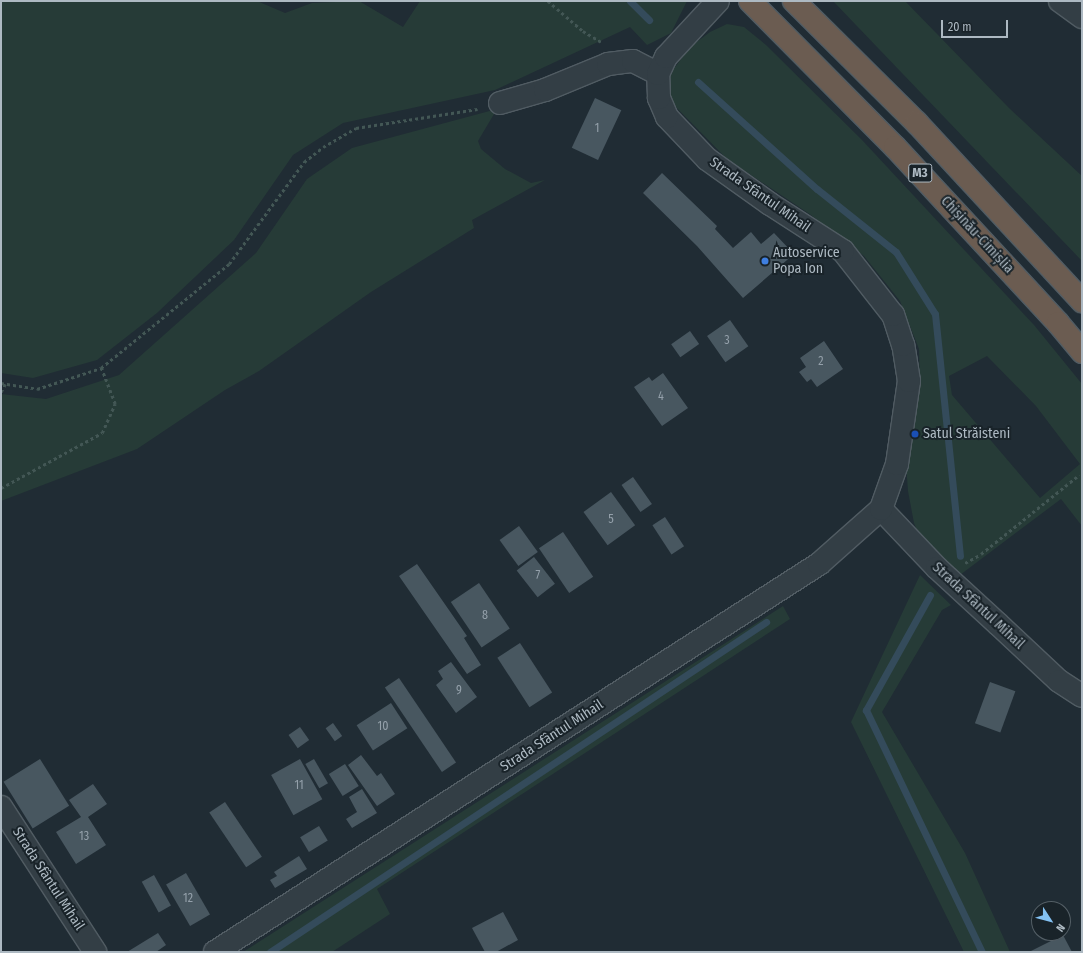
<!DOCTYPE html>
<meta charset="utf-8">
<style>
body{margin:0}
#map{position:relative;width:1083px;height:953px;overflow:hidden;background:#202c34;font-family:"Fira Sans Condensed",sans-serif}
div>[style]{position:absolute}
.green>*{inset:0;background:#263b37}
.stream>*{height:7px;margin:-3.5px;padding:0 3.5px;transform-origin:3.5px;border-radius:3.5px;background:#344b5b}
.building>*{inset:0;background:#485760;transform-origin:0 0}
.path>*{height:2.5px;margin-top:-1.25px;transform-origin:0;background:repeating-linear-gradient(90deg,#435755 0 3px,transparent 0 6px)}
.roads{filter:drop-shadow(1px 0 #515c63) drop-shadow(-1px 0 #515c63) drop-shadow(0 1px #515c63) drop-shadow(0 -1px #515c63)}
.minor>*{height:22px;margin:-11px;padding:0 11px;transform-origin:11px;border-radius:11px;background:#333e45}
.highway>*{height:22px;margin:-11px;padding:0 11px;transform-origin:11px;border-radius:11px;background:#6b5c51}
.dots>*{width:11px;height:11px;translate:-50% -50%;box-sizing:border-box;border:2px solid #192329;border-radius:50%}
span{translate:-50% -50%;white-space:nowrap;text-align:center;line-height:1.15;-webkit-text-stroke:4px #192329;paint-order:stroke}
.number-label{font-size:12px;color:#94a0aa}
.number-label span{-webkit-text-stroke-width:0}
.shield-label span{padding:1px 3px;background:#192329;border:1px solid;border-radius:3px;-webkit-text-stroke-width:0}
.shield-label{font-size:13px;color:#adb9c2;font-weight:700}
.street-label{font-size:14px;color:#adb9c2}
.poi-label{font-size:14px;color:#adb9c2}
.left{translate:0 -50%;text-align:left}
.frame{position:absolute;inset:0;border:2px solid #adb9c2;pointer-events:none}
.north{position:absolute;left:1031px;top:901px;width:40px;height:40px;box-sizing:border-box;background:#192329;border:1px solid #545f66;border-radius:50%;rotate:126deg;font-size:11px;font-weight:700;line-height:16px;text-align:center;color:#adb9c2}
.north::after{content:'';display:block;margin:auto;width:14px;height:18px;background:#83c1f2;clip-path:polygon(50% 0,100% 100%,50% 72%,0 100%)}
.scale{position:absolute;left:941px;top:20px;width:67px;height:18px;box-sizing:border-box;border:2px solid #adb9c2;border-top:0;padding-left:5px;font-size:12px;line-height:14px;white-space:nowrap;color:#adb9c2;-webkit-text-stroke:3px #192329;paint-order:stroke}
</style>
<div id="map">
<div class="green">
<i style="clip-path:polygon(1px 1px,257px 1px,285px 13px,312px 3px,359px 1px,403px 27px,420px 1px,687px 1px,671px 33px,647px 45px,630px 27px,495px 90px,343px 123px,293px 155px,234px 240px,157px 313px,97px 360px,33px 378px,1px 373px)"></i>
<i style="clip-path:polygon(833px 1px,905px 1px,1009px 108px,1082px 176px,1082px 261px)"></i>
<i style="clip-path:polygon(evenodd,727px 24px,744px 27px,766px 45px,862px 140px,1034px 325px,1082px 384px,1082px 526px,1061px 499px,960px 575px,923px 544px,914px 523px,908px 491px,906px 464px,920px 386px,919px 349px,900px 301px,864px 256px,811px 215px,727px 159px,668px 99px,666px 87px,673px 70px,690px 47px,710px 32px,727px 24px,987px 356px,1036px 406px,1080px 464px,1040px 498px,952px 395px,949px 376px,987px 356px)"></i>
<i style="clip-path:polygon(497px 109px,478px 141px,481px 149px,505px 169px,531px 183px,545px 180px,472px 220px,474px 228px,371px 292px,259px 371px,225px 390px,137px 449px,1px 501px,1px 394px,46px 399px,119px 375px,256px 253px,307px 179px,352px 148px)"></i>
<i style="clip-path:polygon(920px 575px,951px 605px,942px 610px,882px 712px,965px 853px,1010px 952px,964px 952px,851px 722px)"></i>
<i style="clip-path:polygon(783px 606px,790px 619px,377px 889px,390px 914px,332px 952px,243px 952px)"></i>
</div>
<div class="stream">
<i style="left:630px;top:1px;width:27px;rotate:45deg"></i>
<i style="left:698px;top:82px;width:160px;rotate:42deg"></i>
<i style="left:817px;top:189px;width:101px;rotate:38.6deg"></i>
<i style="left:896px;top:252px;width:73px;rotate:57.8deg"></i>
<i style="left:935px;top:314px;width:243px;rotate:84.1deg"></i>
<i style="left:930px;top:595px;width:132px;rotate:119.1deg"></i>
<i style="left:866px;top:710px;width:268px;rotate:64.4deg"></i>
<i style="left:270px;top:952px;width:596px;rotate:-33.64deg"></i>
</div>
<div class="building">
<i style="left:595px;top:98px;width:29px;height:55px;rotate:25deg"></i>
<i style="clip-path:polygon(662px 173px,717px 226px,715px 229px,733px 248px,751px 232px,761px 244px,774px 233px,794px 254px,743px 298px,697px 246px,643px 193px)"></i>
<i style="left:730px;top:320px;width:32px;height:28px;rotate:55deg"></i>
<i style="left:690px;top:331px;width:16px;height:23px;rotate:55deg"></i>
<i style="clip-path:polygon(824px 341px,843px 369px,817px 387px,811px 379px,807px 382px,799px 372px,806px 367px,800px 358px)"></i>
<i style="clip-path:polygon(663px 373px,688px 408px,662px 426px,634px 387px,649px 377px,652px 381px)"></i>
<i style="left:633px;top:477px;width:33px;height:14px;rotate:55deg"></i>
<i style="left:611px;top:492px;width:41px;height:34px;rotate:54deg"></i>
<i style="left:665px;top:517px;width:35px;height:15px;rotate:57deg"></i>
<i style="left:519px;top:526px;width:32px;height:24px;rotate:54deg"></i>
<i style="left:563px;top:532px;width:54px;height:29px;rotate:56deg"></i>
<i style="left:534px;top:557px;width:34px;height:22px;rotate:52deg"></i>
<i style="clip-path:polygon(417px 564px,467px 636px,464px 638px,481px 665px,467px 674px,399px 576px)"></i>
<i style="left:479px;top:583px;width:55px;height:34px;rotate:56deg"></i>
<i style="left:520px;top:643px;width:59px;height:27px;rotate:57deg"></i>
<i style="clip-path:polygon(451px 662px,477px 697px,456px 713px,436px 685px,443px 679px,438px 671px)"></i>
<i style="left:399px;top:678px;width:102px;height:17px;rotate:56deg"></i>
<i style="left:990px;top:682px;width:27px;height:44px;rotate:20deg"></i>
<i style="left:391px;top:703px;width:30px;height:41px;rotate:57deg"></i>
<i style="left:333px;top:723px;width:16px;height:9px;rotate:55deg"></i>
<i style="left:300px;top:727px;width:16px;height:14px;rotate:55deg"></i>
<i style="clip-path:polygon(361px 755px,377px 776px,381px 773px,395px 794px,377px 806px,348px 765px)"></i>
<i style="left:40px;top:759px;width:55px;height:43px;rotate:58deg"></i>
<i style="left:300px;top:759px;width:46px;height:33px;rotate:61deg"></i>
<i style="left:314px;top:759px;width:28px;height:10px;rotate:60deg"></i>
<i style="left:345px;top:764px;width:26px;height:19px;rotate:58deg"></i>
<i style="clip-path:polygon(93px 784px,107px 804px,88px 817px,106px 845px,76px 864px,56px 832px,81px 817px,69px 800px)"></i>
<i style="clip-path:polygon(362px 789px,377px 813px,352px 828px,346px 819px,357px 812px,349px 797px)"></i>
<i style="left:225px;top:802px;width:66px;height:19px;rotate:56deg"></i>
<i style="left:319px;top:826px;width:17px;height:22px;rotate:59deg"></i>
<i style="clip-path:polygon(299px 856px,307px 869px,275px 888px,270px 880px,277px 876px,274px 872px)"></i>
<i style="left:186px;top:873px;width:48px;height:23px;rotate:60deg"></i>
<i style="left:154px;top:875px;width:35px;height:14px;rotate:61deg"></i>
<i style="clip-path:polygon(503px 912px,518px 940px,496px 952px,485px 952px,472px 928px)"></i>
<i style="clip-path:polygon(158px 933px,166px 945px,156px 952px,127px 952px)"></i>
<i style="clip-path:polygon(1063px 935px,1072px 952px,1029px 952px)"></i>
</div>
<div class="path">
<i style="left:548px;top:1px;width:46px;rotate:40.6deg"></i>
<i style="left:583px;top:31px;width:21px;rotate:31deg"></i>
<i style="left:1px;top:383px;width:36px;rotate:9deg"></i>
<i style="left:37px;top:389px;width:67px;rotate:-18.2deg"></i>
<i style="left:101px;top:368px;width:165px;rotate:-39.1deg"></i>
<i style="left:229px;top:264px;width:127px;rotate:-53.7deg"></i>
<i style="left:304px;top:162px;width:24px;rotate:-38deg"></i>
<i style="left:323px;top:147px;width:38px;rotate:-30deg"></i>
<i style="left:356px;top:128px;width:123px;rotate:-8.9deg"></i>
<i style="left:1px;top:392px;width:9px;rotate:-63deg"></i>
<i style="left:1px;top:488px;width:115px;rotate:-28.6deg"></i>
<i style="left:102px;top:433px;width:32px;rotate:-66deg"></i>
<i style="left:115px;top:404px;width:39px;rotate:-111deg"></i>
<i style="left:965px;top:563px;width:18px;rotate:-29deg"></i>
<i style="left:981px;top:554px;width:126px;rotate:-38.9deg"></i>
</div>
<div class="roads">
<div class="minor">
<i style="left:1060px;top:1px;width:27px;rotate:36deg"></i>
<i style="left:500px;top:103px;width:47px;rotate:-16.1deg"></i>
<i style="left:545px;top:90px;width:68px;rotate:-22.4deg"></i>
<i style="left:608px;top:64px;width:25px;rotate:-7deg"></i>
<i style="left:633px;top:61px;width:28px;rotate:27deg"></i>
<i style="left:881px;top:509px;width:81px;rotate:46.5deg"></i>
<i style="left:937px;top:568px;width:83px;rotate:42.6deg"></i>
<i style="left:998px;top:624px;width:83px;rotate:43.1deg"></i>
<i style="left:1059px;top:681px;width:27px;rotate:33deg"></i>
<i style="left:1px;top:807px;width:173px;rotate:57deg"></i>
<i style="left:215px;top:952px;width:718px;rotate:-32.72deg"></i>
<i style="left:819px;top:564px;width:83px;rotate:-41.6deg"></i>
<i style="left:881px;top:509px;width:48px;rotate:-70.4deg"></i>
<i style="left:897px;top:464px;width:84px;rotate:-81.8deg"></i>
<i style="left:909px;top:381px;width:36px;rotate:-99deg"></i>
<i style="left:903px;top:345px;width:32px;rotate:-108deg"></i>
<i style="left:893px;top:315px;width:81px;rotate:-128deg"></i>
<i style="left:843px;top:251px;width:87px;rotate:-147.2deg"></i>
<i style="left:770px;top:204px;width:77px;rotate:-144.5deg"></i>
<i style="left:707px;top:159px;width:58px;rotate:-133.6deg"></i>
<i style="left:667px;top:117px;width:21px;rotate:-113deg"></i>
<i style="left:659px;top:98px;width:24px;rotate:-92deg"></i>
<i style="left:658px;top:74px;width:19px;rotate:-65deg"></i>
<i style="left:666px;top:57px;width:76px;rotate:-47.1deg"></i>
</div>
<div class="highway">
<i style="left:750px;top:1px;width:206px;rotate:45.2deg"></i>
<i style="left:895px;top:147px;width:240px;rotate:47.2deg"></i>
<i style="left:1058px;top:323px;width:38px;rotate:50deg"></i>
<i style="left:794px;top:1px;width:173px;rotate:44.8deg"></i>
<i style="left:917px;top:123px;width:243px;rotate:47.2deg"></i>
</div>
</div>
<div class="dots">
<i style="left:765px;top:261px;background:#3f7fe0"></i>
<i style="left:915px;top:434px;background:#1a4fb4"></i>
</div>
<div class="number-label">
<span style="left:597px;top:129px">1</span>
<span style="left:727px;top:341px">3</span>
<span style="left:821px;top:362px">2</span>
<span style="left:661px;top:397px">4</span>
<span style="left:611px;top:520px">5</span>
<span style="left:538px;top:576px">7</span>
<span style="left:485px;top:616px">8</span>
<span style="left:459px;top:691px">9</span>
<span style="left:383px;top:727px">10</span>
<span style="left:299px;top:786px">11</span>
<span style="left:84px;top:837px">13</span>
<span style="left:188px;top:899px">12</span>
</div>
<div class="shield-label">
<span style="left:920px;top:173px">M3</span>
</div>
<div class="street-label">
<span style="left:760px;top:195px;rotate:35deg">Strada Sfântul Mihail</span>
<span style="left:977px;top:235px;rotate:47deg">Chișinău-Cimișlia</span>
<span style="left:978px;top:606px;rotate:43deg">Strada Sfântul Mihail</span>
<span style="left:552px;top:736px;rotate:-33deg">Strada Sfântul Mihail</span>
<span style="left:48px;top:879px;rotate:57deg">Strada Sfântul Mihail</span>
</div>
<div class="poi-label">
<span class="left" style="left:773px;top:261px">Autoservice<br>Popa Ion</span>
<span class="left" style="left:923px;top:434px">Satul Străisteni</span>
</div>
<div class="frame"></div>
<div class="north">N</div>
<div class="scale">20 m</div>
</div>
